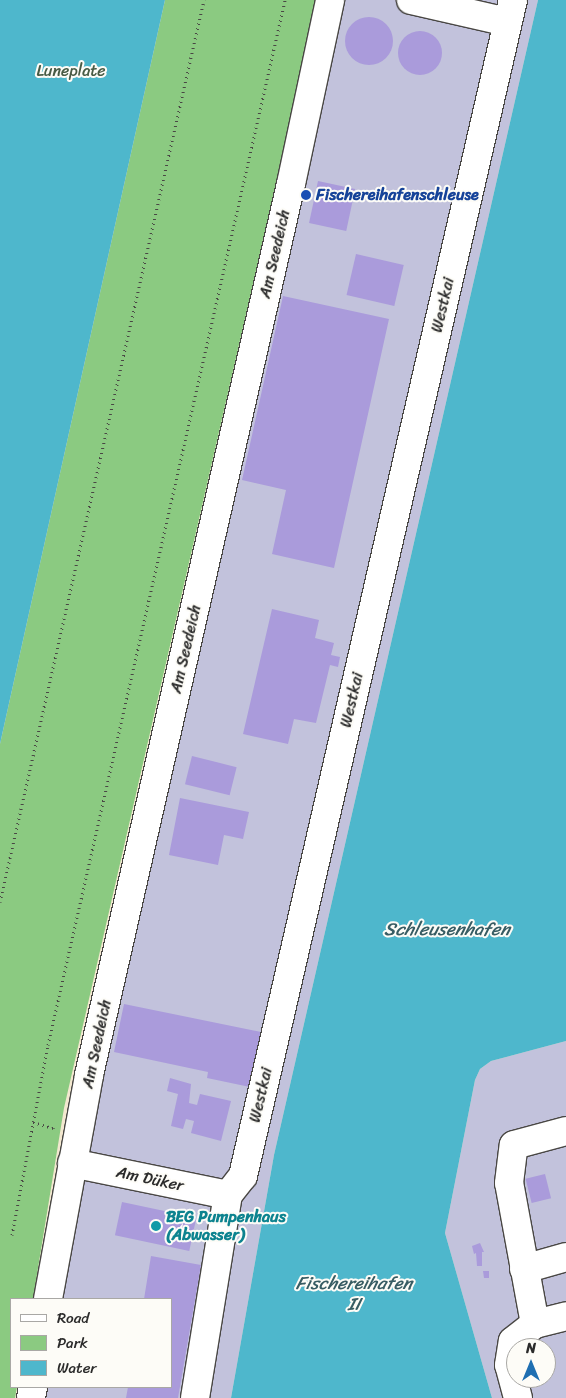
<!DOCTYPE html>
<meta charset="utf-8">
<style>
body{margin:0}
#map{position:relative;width:566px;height:1398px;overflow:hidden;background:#f3e8d0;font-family:Sriracha,sans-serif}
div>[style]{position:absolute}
.industrial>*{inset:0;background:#c2c2dc}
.green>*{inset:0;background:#8bca81}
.water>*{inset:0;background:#4eb7cc}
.building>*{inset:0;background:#aa9bdb;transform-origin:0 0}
.round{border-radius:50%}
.path>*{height:3px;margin-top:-1.5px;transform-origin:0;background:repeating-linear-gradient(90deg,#494744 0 1px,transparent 0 5px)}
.roads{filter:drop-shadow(1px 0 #494744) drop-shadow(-1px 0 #494744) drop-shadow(0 1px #494744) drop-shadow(0 -1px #494744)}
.minor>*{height:28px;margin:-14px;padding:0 14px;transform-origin:14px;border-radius:14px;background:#fff}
.dots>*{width:14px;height:14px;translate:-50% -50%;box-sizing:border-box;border:2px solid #fdfcf7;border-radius:50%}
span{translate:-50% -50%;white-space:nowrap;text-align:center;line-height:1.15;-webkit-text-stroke:4px #fdfcf7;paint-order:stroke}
.park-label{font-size:16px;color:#485b45}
.transit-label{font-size:16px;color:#164399;font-weight:700}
.left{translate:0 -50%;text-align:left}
.street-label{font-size:16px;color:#2b2b2b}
.culture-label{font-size:16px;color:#0d838f;font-weight:700}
.water-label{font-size:18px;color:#375c63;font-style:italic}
.legend{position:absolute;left:10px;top:1298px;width:162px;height:90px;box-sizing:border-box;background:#fdfcf7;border:1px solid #a9a8a5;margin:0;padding:6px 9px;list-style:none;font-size:15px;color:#2b2b2b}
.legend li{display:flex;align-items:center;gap:10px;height:25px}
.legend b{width:25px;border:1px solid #a9a8a5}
.north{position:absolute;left:506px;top:1338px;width:50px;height:50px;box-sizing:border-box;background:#fdfcf7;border:1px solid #a9a8a5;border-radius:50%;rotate:0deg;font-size:14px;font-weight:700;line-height:20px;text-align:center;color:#2b2b2b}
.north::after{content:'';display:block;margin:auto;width:18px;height:22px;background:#1f6fb2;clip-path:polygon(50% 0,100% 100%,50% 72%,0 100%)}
</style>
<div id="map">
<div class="industrial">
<i style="clip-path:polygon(342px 0,538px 0,274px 1155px,231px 1398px,42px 1398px,44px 1387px,171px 1387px,171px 1299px,59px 1299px,81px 1175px)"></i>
<i style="clip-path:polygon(evenodd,566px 1041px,566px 1398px,492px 1398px,445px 1233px,475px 1080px,480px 1069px,491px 1061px,566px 1041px,516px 1348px,546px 1348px,546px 1378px,516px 1378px,516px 1348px)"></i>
</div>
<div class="green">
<i style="clip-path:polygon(165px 0,318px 0,64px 1108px,33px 1299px,11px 1299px,11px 1387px,17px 1387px,15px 1398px,0 1398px,0 744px)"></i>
</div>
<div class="water">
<i style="clip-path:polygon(0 0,165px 0,0 744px)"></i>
<i style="clip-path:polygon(538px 0,566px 0,566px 1041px,491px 1061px,480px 1069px,475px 1080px,445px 1233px,492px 1398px,231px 1398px,274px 1155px)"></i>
</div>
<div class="building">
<i class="round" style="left:345px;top:17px;width:48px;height:48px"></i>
<i class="round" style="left:398px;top:31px;width:44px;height:44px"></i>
<i style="left:318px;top:181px;width:38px;height:43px;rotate:12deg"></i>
<i style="left:356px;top:254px;width:49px;height:42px;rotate:13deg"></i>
<i style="clip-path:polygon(283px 296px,389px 319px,334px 568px,272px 554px,286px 490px,242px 480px)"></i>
<i style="clip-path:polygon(272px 609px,319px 620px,315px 638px,334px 643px,331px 655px,340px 657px,338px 667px,330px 665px,316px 723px,294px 719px,288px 744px,243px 734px)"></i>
<i style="left:192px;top:756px;width:46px;height:29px;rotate:14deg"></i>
<i style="clip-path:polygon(180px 798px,249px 812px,243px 839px,224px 835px,218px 865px,169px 855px)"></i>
<i style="clip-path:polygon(124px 1004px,261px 1032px,250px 1087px,207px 1078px,208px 1072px,114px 1052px)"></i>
<i style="clip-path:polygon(170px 1078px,191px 1084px,189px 1103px,197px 1105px,200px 1094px,231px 1101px,221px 1141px,191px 1133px,194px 1121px,186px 1119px,183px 1129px,171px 1126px,178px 1094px,167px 1091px)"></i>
<i style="left:545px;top:1174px;width:25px;height:20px;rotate:76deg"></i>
<i style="left:122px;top:1202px;width:76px;height:34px;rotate:12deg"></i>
<i style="clip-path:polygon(480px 1243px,484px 1252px,482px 1252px,482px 1266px,477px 1266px,476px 1253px,474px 1254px,472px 1246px)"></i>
<i style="clip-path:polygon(151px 1256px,201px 1265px,178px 1398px,126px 1398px,128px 1387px,171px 1387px,171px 1299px,144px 1299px)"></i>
<i style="clip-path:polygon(483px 1271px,489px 1271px,489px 1278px,484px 1278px)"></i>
</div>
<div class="path">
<i style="left:0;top:902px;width:925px;rotate:-77.26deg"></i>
<i style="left:33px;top:1122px;width:21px;rotate:17deg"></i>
<i style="left:53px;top:1128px;width:3px;rotate:-72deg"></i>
<i style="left:12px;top:1235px;width:193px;rotate:-79.3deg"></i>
<i style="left:48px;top:1045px;width:1072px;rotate:-77.22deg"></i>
</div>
<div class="roads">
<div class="minor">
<i style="left:411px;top:0;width:99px;rotate:12.8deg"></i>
<i style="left:72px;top:1163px;width:159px;rotate:11.6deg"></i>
<i style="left:524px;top:1269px;width:44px;rotate:-15.9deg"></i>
<i style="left:48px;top:1299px;width:228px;rotate:-79.6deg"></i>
<i style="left:89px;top:1075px;width:914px;rotate:-77.23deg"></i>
<i style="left:291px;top:184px;width:188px;rotate:-78deg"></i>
<i style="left:535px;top:1324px;width:143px;rotate:-100.4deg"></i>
<i style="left:509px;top:1183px;width:38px;rotate:-83deg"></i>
<i style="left:514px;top:1145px;width:54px;rotate:-15.1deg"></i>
<i style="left:31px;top:1398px;width:11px;rotate:-80deg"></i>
<i style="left:195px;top:1398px;width:206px;rotate:-80.8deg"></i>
<i style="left:228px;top:1195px;width:24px;rotate:-52deg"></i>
<i style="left:243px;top:1176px;width:1207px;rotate:-77.07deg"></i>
<i style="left:518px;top:1398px;width:34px;rotate:-105deg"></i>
<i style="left:509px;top:1365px;width:24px;rotate:-81deg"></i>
<i style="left:513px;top:1341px;width:28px;rotate:-38deg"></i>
<i style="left:535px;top:1324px;width:32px;rotate:-14deg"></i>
</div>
</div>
<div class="dots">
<i style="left:306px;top:195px;background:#1a4fb4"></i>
<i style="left:156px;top:1226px;background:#0f9aa8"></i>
</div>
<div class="park-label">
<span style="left:71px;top:71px">Luneplate</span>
</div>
<div class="transit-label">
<span class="left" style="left:316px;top:195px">Fischereihafenschleuse</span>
</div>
<div class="street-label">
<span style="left:275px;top:254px;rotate:-77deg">Am Seedeich</span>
<span style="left:443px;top:305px;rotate:-77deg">Westkai</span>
<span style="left:186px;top:649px;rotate:-77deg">Am Seedeich</span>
<span style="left:352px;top:700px;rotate:-77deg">Westkai</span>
<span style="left:97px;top:1044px;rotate:-78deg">Am Seedeich</span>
<span style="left:261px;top:1095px;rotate:-77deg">Westkai</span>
<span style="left:150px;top:1179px;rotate:12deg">Am Düker</span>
</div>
<div class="culture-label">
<span class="left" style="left:166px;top:1226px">BEG Pumpenhaus<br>(Abwasser)</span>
</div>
<div class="water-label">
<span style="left:447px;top:929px">Schleusenhafen</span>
<span style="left:354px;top:1294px">Fischereihafen<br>II</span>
</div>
<ul class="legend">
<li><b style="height:6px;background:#fff"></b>Road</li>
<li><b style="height:14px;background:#8bca81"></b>Park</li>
<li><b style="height:14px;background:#4eb7cc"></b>Water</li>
</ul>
<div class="north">N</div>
</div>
